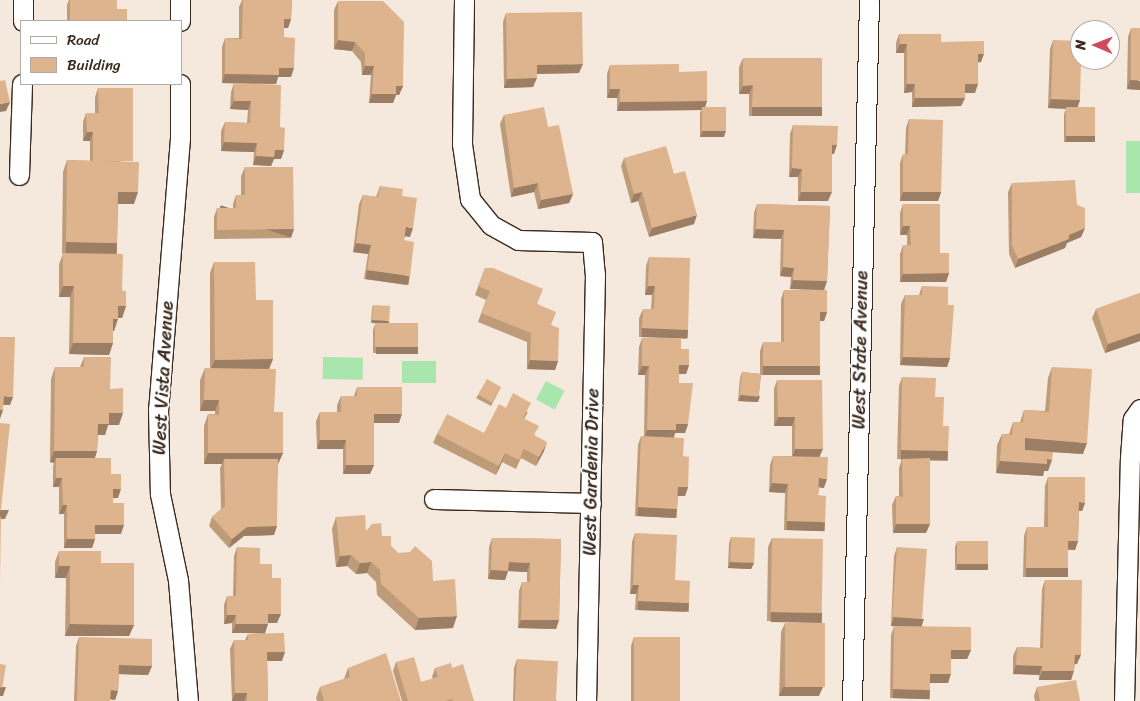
<!DOCTYPE html>
<style>
body{margin:0}
#map{position:relative;width:1140px;height:701px;overflow:hidden;background:#f5e8dd;font-family:Sriracha,sans-serif}
div>[style]{position:absolute}
.green>*{inset:0;background:#a8e6ad;transform-origin:0 0}
.roads{filter:drop-shadow(1px 0 #3b2a1e) drop-shadow(-1px 0 #3b2a1e) drop-shadow(0 1px #3b2a1e) drop-shadow(0 -1px #3b2a1e)}
.minor>*{height:19px;margin:-9.5px;padding:0 9.5px;transform-origin:9.5px;border-radius:9.5px;background:#fff}
.wall>*{inset:0;background:#be9b79}
.shaded-wall>*{inset:0;background:#9b7e63;transform-origin:0 0}
.building>*{inset:0;background:#ddb48d;transform-origin:0 0}
span{translate:-50% -50%;white-space:nowrap;text-align:center;line-height:1.15;-webkit-text-stroke:4px #fff;paint-order:stroke}
.street-label{font-size:19px;color:#3b2a1e}
.legend{position:absolute;left:20px;top:20px;width:162px;height:65px;box-sizing:border-box;background:#fff;border:1px solid #b1aaa5;margin:0;padding:6px 9px;list-style:none;font-size:15px;color:#3b2a1e}
.legend li{display:flex;align-items:center;gap:10px;height:25px}
.legend b{width:25px;border:1px solid #b1aaa5}
.north{position:absolute;left:1070px;top:20px;width:50px;height:50px;box-sizing:border-box;background:#fff;border:1px solid #b1aaa5;border-radius:50%;rotate:271deg;font-size:14px;font-weight:700;line-height:20px;text-align:center;color:#3b2a1e}
.north::after{content:'';display:block;margin:auto;width:18px;height:22px;background:#d1495b;clip-path:polygon(50% 0,100% 100%,50% 72%,0 100%)}
</style>
<div id="map">
<div class="green">
<i style="left:1126px;top:141px;width:14px;height:52px"></i>
<i style="left:323px;top:357px;width:40px;height:22px;rotate:1deg"></i>
<i style="left:402px;top:361px;width:34px;height:22px"></i>
<i style="left:546px;top:381px;width:21px;height:21px;rotate:28deg"></i>
</div>
<div class="roads">
<div class="minor">
<i style="left:180px;top:0;width:21px;rotate:90deg"></i>
<i style="left:464px;top:0;width:144px;rotate:90.8deg"></i>
<i style="left:462px;top:144px;width:56px;rotate:81.7deg"></i>
<i style="left:470px;top:199px;width:33px;rotate:51deg"></i>
<i style="left:491px;top:225px;width:31px;rotate:29deg"></i>
<i style="left:518px;top:240px;width:74px;rotate:1.5deg"></i>
<i style="left:592px;top:242px;width:32px;rotate:85deg"></i>
<i style="left:595px;top:274px;width:427px;rotate:91.2deg"></i>
<i style="left:23px;top:21px;width:21px;rotate:-90deg"></i>
<i style="left:180px;top:84px;width:54px;rotate:90deg"></i>
<i style="left:180px;top:138px;width:272px;rotate:94.6deg"></i>
<i style="left:158px;top:409px;width:85px;rotate:88.7deg"></i>
<i style="left:160px;top:494px;width:88px;rotate:78.2deg"></i>
<i style="left:178px;top:580px;width:121px;rotate:85.3deg"></i>
<i style="left:19px;top:175px;width:91px;rotate:-88.1deg"></i>
<i style="left:434px;top:499px;width:157px;rotate:1.5deg"></i>
<i style="left:852px;top:701px;width:701px;rotate:-88.61deg"></i>
<i style="left:1124px;top:701px;width:243px;rotate:-88.6deg"></i>
<i style="left:1130px;top:458px;width:39px;rotate:-86deg"></i>
<i style="left:1133px;top:419px;width:12px;rotate:-55deg"></i>
</div>
</div>
<div class="wall">
<i style="clip-path:polygon(69px 0,117px 0,117px 9px,127px 21px,67px 21px,67px 5px)"></i>
<i style="clip-path:polygon(242px 0,292px 0,291px 19px,288px 28px,284px 28px,284px 37px,291px 77px,278px 77px,276px 84px,222px 83px,222px 47px,225px 38px,239px 38px,239px 7px)"></i>
<i style="clip-path:polygon(338px 1px,403px 86px,399px 95px,396px 95px,393px 103px,369px 103px,371px 75px,362px 75px,361px 62px,352px 51px,334px 49px,334px 10px)"></i>
<i style="clip-path:polygon(506px 13px,579px 73px,537px 74px,533px 87px,504px 88px,503px 22px)"></i>
<i style="clip-path:polygon(1131px 28px,1140px 90px,1127px 89px,1128px 37px)"></i>
<i style="clip-path:polygon(899px 34px,941px 42px,981px 62px,978px 62px,975px 93px,965px 93px,965px 98px,961px 106px,912px 107px,912px 92px,904px 93px,904px 53px,896px 53px,896px 43px)"></i>
<i style="clip-path:polygon(1053px 40px,1080px 100px,1077px 108px,1093px 142px,1064px 142px,1064px 114px,1066px 109px,1048px 108px,1050px 49px)"></i>
<i style="clip-path:polygon(743px 58px,822px 107px,818px 116px,749px 116px,749px 94px,739px 94px,739px 67px)"></i>
<i style="clip-path:polygon(610px 65px,679px 72px,707px 101px,705px 107px,724px 137px,700px 137px,700px 113px,701px 110px,617px 111px,617px 98px,607px 98px,607px 74px)"></i>
<i style="clip-path:polygon(234px 83px,280px 127px,284px 150px,281px 159px,274px 159px,271px 166px,253px 165px,254px 152px,221px 151px,221px 131px,225px 122px,247px 123px,248px 110px,230px 109px,231px 92px)"></i>
<i style="clip-path:polygon(98px 88px,134px 204px,118px 204px,117px 243px,114px 253px,126px 306px,122px 318px,118px 318px,114px 331px,113px 331px,113px 343px,109px 355px,69px 354px,70px 297px,59px 297px,59px 264px,63px 254px,62px 254px,63px 172px,67px 160px,90px 161px,90px 141px,83px 141px,83px 122px,86px 113px,95px 113px,95px 97px)"></i>
<i style="clip-path:polygon(504px 115px,548px 127px,573px 194px,569px 203px,538px 209px,534px 192px,511px 197px,500px 124px)"></i>
<i style="clip-path:polygon(909px 119px,941px 192px,938px 201px,900px 201px,900px 163px,903px 154px,905px 154px,906px 128px)"></i>
<i style="clip-path:polygon(793px 125px,834px 154px,832px 154px,828px 201px,798px 201px,798px 177px,789px 177px,790px 134px)"></i>
<i style="clip-path:polygon(624px 158px,694px 224px,649px 237px,638px 201px,631px 203px,621px 166px)"></i>
<i style="clip-path:polygon(245px 167px,291px 238px,214px 239px,214px 217px,217px 208px,233px 208px,233px 204px,236px 195px,241px 195px,241px 176px)"></i>
<i style="clip-path:polygon(1012px 183px,1077px 205px,1085px 228px,1081px 237px,1067px 243px,1065px 248px,1015px 268px,1009px 254px,1008px 192px)"></i>
<i style="clip-path:polygon(380px 186px,402px 196px,410px 237px,405px 236px,404px 240px,406px 285px,364px 279px,368px 254px,353px 252px,359px 204px,363px 195px,376px 197px)"></i>
<i style="clip-path:polygon(757px 204px,830px 206px,827px 281px,824px 290px,790px 289px,791px 277px,780px 276px,781px 239px,753px 238px,754px 213px)"></i>
<i style="clip-path:polygon(903px 204px,940px 253px,949px 273px,946px 282px,900px 282px,900px 254px,903px 245px,907px 245px,907px 235px,900px 235px,900px 213px)"></i>
<i style="clip-path:polygon(649px 257px,688px 330px,685px 339px,681px 338px,681px 349px,689px 365px,686px 374px,679px 374px,679px 383px,688px 424px,685px 433px,675px 433px,674px 437px,683px 456px,688px 487px,685px 496px,678px 496px,677px 509px,674px 518px,635px 516px,638px 445px,641px 436px,644px 436px,645px 375px,638px 375px,639px 347px,642px 338px,675px 338px,639px 337px,639px 318px,643px 309px,651px 309px,652px 295px,645px 295px,646px 266px)"></i>
<i style="clip-path:polygon(214px 262px,256px 300px,273px 359px,269px 369px,274px 412px,283px 453px,278px 464px,274px 535px,244px 536px,229px 548px,209px 526px,212px 517px,221px 509px,220px 468px,222px 464px,204px 464px,204px 426px,208px 414px,215px 414px,215px 411px,200px 411px,200px 380px,205px 368px,210px 368px,210px 273px)"></i>
<i style="clip-path:polygon(485px 268px,538px 304px,551px 325px,558px 361px,555px 370px,527px 369px,527px 342px,478px 322px,486px 300px,475px 295px)"></i>
<i style="clip-path:polygon(922px 286px,948px 305px,950px 358px,947px 367px,900px 365px,901px 304px,905px 295px,919px 295px)"></i>
<i style="clip-path:polygon(784px 290px,827px 312px,824px 321px,820px 321px,817px 375px,761px 375px,758px 402px,738px 401px,740px 378px,742px 372px,760px 374px,760px 351px,763px 342px,781px 342px,781px 299px)"></i>
<i style="clip-path:polygon(1140px 293px,1140px 341px,1105px 353px,1092px 318px,1096px 309px)"></i>
<i style="clip-path:polygon(373px 305px,388px 323px,416px 353px,373px 353px,373px 330px,375px 324px,382px 323px,371px 323px,372px 308px)"></i>
<i style="clip-path:polygon(84px 357px,110px 389px,119px 425px,108px 425px,105px 435px,98px 435px,97px 451px,95px 458px,111px 474px,118px 498px,113px 498px,113px 503px,121px 534px,95px 534px,95px 539px,92px 548px,64px 548px,64px 514px,59px 514px,59px 487px,53px 487px,53px 467px,54px 463px,50px 462px,51px 379px,55px 367px,80px 367px)"></i>
<i style="clip-path:polygon(1052px 367px,1083px 454px,1053px 452px,1048px 471px,1044px 471px,1043px 476px,996px 473px,997px 445px,1002px 434px,1009px 434px,1013px 422px,1020px 422px,1024px 410px,1045px 411px,1048px 378px)"></i>
<i style="clip-path:polygon(902px 377px,935px 397px,943px 426px,945px 460px,930px 460px,926px 533px,893px 533px,892px 505px,896px 496px,899px 496px,899px 468px,902px 459px,897px 459px,899px 386px)"></i>
<i style="clip-path:polygon(777px 380px,820px 457px,824px 488px,819px 487px,818px 495px,822px 531px,784px 530px,785px 493px,769px 492px,770px 465px,773px 456px,792px 456px,792px 426px,774px 426px,774px 389px)"></i>
<i style="clip-path:polygon(357px 387px,399px 423px,374px 423px,374px 465px,370px 474px,343px 474px,343px 449px,317px 449px,316px 421px,320px 412px,337px 412px,337px 405px,341px 396px,354px 396px)"></i>
<i style="clip-path:polygon(501px 387px,491px 406px,476px 398px,478px 395px)"></i>
<i style="clip-path:polygon(506px 408px,528px 412px,524px 419px,544px 451px,536px 466px,521px 458px,516px 469px,502px 462px,496px 475px,433px 443px,437px 434px,484px 433px)"></i>
<i style="clip-path:polygon(1048px 477px,1085px 503px,1082px 511px,1079px 511px,1078px 541px,1075px 550px,1068px 550px,1068px 568px,1065px 577px,1023px 577px,1024px 536px,1027px 527px,1044px 527px,1045px 486px)"></i>
<i style="clip-path:polygon(336px 517px,366px 531px,382px 536px,391px 546px,398px 553px,433px 581px,453px 628px,415px 630px,377px 595px,376px 582px,367px 573px,356px 574px,347px 566px,336px 567px,332px 529px)"></i>
<i style="clip-path:polygon(635px 533px,675px 580px,685px 612px,635px 610px,636px 594px,630px 594px,632px 542px)"></i>
<i style="clip-path:polygon(731px 537px,754px 563px,751px 569px,728px 568px,729px 543px)"></i>
<i style="clip-path:polygon(492px 538px,561px 539px,559px 620px,556px 629px,518px 628px,519px 591px,522px 582px,527px 582px,527px 572px,508px 571px,505px 580px,488px 579px,489px 547px)"></i>
<i style="clip-path:polygon(772px 538px,822px 613px,819px 622px,767px 621px,768px 547px)"></i>
<i style="clip-path:polygon(957px 541px,986px 570px,955px 570px,955px 547px)"></i>
<i style="clip-path:polygon(237px 547px,260px 564px,272px 578px,277px 623px,268px 623px,265px 633px,282px 661px,267px 661px,268px 701px,232px 701px,230px 649px,234px 640px,245px 640px,248px 634px,263px 633px,232px 633px,232px 623px,224px 624px,224px 605px,227px 596px,233px 596px,234px 556px)"></i>
<i style="clip-path:polygon(897px 547px,922px 626px,971px 650px,967px 659px,951px 659px,948px 683px,930px 683px,930px 690px,927px 699px,890px 698px,891px 635px,894px 626px,891px 626px,894px 556px)"></i>
<i style="clip-path:polygon(59px 551px,101px 563px,134px 625px,129px 636px,65px 636px,66px 578px,55px 578px,55px 562px)"></i>
<i style="clip-path:polygon(1045px 580px,1077px 664px,1075px 664px,1071px 680px,1039px 680px,1039px 675px,1013px 674px,1013px 656px,1017px 647px,1040px 648px,1042px 589px)"></i>
<i style="clip-path:polygon(785px 623px,819px 696px,779px 696px,781px 632px)"></i>
<i style="clip-path:polygon(79px 637px,152px 666px,148px 675px,119px 674px,118px 691px,115px 700px,110px 699px,110px 701px,74px 701px,76px 646px)"></i>
<i style="clip-path:polygon(634px 637px,680px 701px,631px 701px,631px 646px)"></i>
<i style="clip-path:polygon(517px 659px,557px 701px,513px 701px,514px 668px)"></i>
<i style="clip-path:polygon(396px 662px,421px 682px,433px 679px,432px 677px,435px 668px,452px 668px,474px 701px,402px 701px,393px 671px)"></i>
<i style="clip-path:polygon(348px 668px,401px 701px,317px 701px,316px 698px,320px 687px,344px 679px)"></i>
<i style="clip-path:polygon(1037px 687px,1080px 701px,1035px 701px,1034px 696px)"></i>
</div>
<div class="shaded-wall">
<i style="clip-path:polygon(284px 19px,291px 19px,288px 28px,281px 28px)"></i>
<i style="clip-path:polygon(338px 40px,355px 42px,352px 51px,334px 49px)"></i>
<i style="clip-path:polygon(900px 44px,907px 44px,904px 53px,896px 53px)"></i>
<i style="clip-path:polygon(978px 54px,984px 54px,981px 62px,974px 63px)"></i>
<i style="clip-path:polygon(583px 64px,579px 73px,533px 74px,537px 65px)"></i>
<i style="clip-path:polygon(365px 66px,374px 66px,371px 75px,362px 75px)"></i>
<i style="clip-path:polygon(279px 68px,294px 68px,291px 77px,278px 77px,276px 84px,222px 83px,225px 74px)"></i>
<i style="clip-path:polygon(537px 78px,533px 87px,504px 88px,507px 79px)"></i>
<i style="clip-path:polygon(1130px 80px,1140px 81px,1140px 90px,1127px 89px)"></i>
<i style="clip-path:polygon(907px 84px,915px 84px,912px 92px,904px 93px)"></i>
<i style="clip-path:polygon(965px 84px,978px 84px,975px 93px,961px 93px)"></i>
<i style="clip-path:polygon(753px 85px,749px 94px,739px 94px,743px 86px)"></i>
<i style="clip-path:polygon(396px 86px,403px 86px,399px 95px,396px 95px,393px 103px,369px 103px,372px 94px)"></i>
<i style="clip-path:polygon(610px 89px,620px 89px,617px 98px,607px 98px)"></i>
<i style="clip-path:polygon(915px 98px,965px 98px,961px 106px,912px 107px)"></i>
<i style="clip-path:polygon(1051px 99px,1080px 100px,1077px 109px,1048px 108px)"></i>
<i style="clip-path:polygon(234px 101px,251px 101px,248px 110px,230px 109px)"></i>
<i style="clip-path:polygon(707px 101px,704px 110px,702px 107px,701px 110px,617px 111px,620px 102px)"></i>
<i style="clip-path:polygon(10px 102px,6px 111px,0 112px,0 104px)"></i>
<i style="left:752px;top:107px;width:70px;height:9px"></i>
<i style="clip-path:polygon(703px 131px,726px 131px,724px 137px,700px 137px)"></i>
<i style="clip-path:polygon(87px 132px,93px 132px,90px 141px,83px 141px)"></i>
<i style="left:1066px;top:136px;width:29px;height:6px"></i>
<i style="clip-path:polygon(224px 142px,257px 143px,254px 152px,221px 151px)"></i>
<i style="clip-path:polygon(832px 145px,837px 145px,834px 154px,829px 154px)"></i>
<i style="clip-path:polygon(275px 150px,284px 150px,281px 159px,274px 159px,271px 166px,253px 165px,256px 156px)"></i>
<i style="clip-path:polygon(792px 168px,802px 169px,798px 177px,789px 177px)"></i>
<i style="clip-path:polygon(538px 183px,534px 192px,511px 197px,514px 188px)"></i>
<i style="clip-path:polygon(118px 192px,138px 192px,134px 204px,114px 204px)"></i>
<i style="clip-path:polygon(642px 192px,638px 201px,631px 203px,634px 194px)"></i>
<i style="clip-path:polygon(801px 192px,832px 192px,828px 201px,798px 201px)"></i>
<i style="clip-path:polygon(903px 192px,941px 192px,938px 201px,900px 201px)"></i>
<i style="clip-path:polygon(573px 194px,569px 203px,538px 209px,541px 200px)"></i>
<i style="clip-path:polygon(697px 215px,694px 224px,649px 237px,652px 228px)"></i>
<i style="clip-path:polygon(903px 226px,910px 226px,907px 235px,900px 235px)"></i>
<i style="clip-path:polygon(406px 227px,413px 228px,410px 237px,403px 236px)"></i>
<i style="clip-path:polygon(1085px 228px,1081px 237px,1067px 243px,1065px 248px,1015px 268px,1018px 259px,1069px 235px)"></i>
<i style="left:294px;top:229px;width:9px;height:77px;rotate:108deg"></i>
<i style="clip-path:polygon(756px 229px,784px 230px,781px 239px,753px 238px)"></i>
<i style="left:66px;top:242px;width:51px;height:13px;rotate:1deg"></i>
<i style="clip-path:polygon(356px 243px,371px 245px,368px 254px,353px 252px)"></i>
<i style="clip-path:polygon(783px 267px,794px 268px,791px 277px,780px 276px)"></i>
<i style="left:367px;top:270px;width:43px;height:9px;rotate:8deg"></i>
<i style="clip-path:polygon(949px 273px,946px 282px,900px 282px,903px 274px)"></i>
<i style="clip-path:polygon(793px 280px,827px 281px,824px 290px,790px 289px)"></i>
<i style="clip-path:polygon(63px 286px,74px 286px,70px 297px,59px 297px)"></i>
<i style="clip-path:polygon(648px 286px,655px 286px,652px 295px,645px 295px)"></i>
<i style="clip-path:polygon(118px 306px,126px 306px,122px 318px,114px 318px)"></i>
<i style="clip-path:polygon(820px 312px,827px 312px,824px 321px,817px 321px)"></i>
<i style="clip-path:polygon(113px 319px,118px 319px,114px 331px,109px 331px)"></i>
<i style="left:372px;top:320px;width:17px;height:3px;rotate:3deg"></i>
<i style="left:642px;top:328px;width:46px;height:9px;rotate:2deg"></i>
<i style="clip-path:polygon(1140px 333px,1140px 341px,1105px 353px,1108px 344px)"></i>
<i style="clip-path:polygon(73px 343px,113px 343px,109px 355px,69px 354px)"></i>
<i style="left:376px;top:347px;width:42px;height:7px"></i>
<i style="clip-path:polygon(903px 357px,950px 358px,947px 367px,900px 365px)"></i>
<i style="clip-path:polygon(273px 359px,268px 371px,210px 371px,215px 360px)"></i>
<i style="clip-path:polygon(530px 360px,558px 361px,555px 370px,527px 369px)"></i>
<i style="clip-path:polygon(679px 365px,689px 365px,686px 374px,676px 374px)"></i>
<i style="clip-path:polygon(642px 366px,649px 366px,645px 375px,638px 375px)"></i>
<i style="left:763px;top:366px;width:57px;height:9px"></i>
<i style="clip-path:polygon(741px 395px,760px 396px,758px 402px,738px 401px)"></i>
<i style="clip-path:polygon(4px 396px,13px 397px,10px 405px,0 405px)"></i>
<i style="clip-path:polygon(204px 400px,219px 400px,215px 411px,200px 411px)"></i>
<i style="clip-path:polygon(0 410px,3px 410px,0 419px)"></i>
<i style="clip-path:polygon(109px 413px,123px 413px,119px 425px,108px 425px,105px 435px,93px 435px,98px 424px)"></i>
<i style="clip-path:polygon(374px 414px,402px 414px,399px 423px,370px 423px)"></i>
<i style="clip-path:polygon(778px 417px,795px 417px,792px 426px,774px 426px)"></i>
<i style="clip-path:polygon(676px 424px,688px 424px,685px 433px,675px 433px,673px 439px,644px 439px,647px 430px)"></i>
<i style="clip-path:polygon(1025px 438px,1087px 443px,1083px 454px,1021px 450px)"></i>
<i style="clip-path:polygon(320px 440px,346px 440px,343px 449px,317px 449px)"></i>
<i style="clip-path:polygon(547px 442px,544px 451px,536px 466px,539px 457px)"></i>
<i style="clip-path:polygon(795px 449px,823px 449px,819px 458px,792px 458px)"></i>
<i style="left:901px;top:450px;width:47px;height:10px;rotate:1deg"></i>
<i style="clip-path:polygon(54px 451px,97px 451px,93px 463px,56px 458px,54px 463px,50px 462px)"></i>
<i style="clip-path:polygon(208px 453px,283px 453px,278px 464px,224px 464px,224px 459px,222px 464px,204px 464px)"></i>
<i style="clip-path:polygon(505px 453px,502px 462px,496px 475px,499px 466px)"></i>
<i style="clip-path:polygon(1047px 459px,1052px 460px,1048px 471px,1044px 471px,1043px 476px,996px 473px,1000px 461px)"></i>
<i style="clip-path:polygon(346px 465px,374px 465px,370px 474px,343px 474px)"></i>
<i style="clip-path:polygon(56px 478px,62px 478px,59px 487px,53px 487px)"></i>
<i style="clip-path:polygon(819px 478px,827px 479px,824px 488px,816px 487px)"></i>
<i style="clip-path:polygon(772px 483px,788px 484px,785px 493px,769px 492px)"></i>
<i style="clip-path:polygon(678px 487px,688px 487px,685px 496px,675px 496px)"></i>
<i style="clip-path:polygon(113px 489px,121px 489px,118px 498px,110px 498px)"></i>
<i style="clip-path:polygon(1079px 502px,1085px 503px,1082px 511px,1076px 511px)"></i>
<i style="clip-path:polygon(63px 505px,67px 505px,64px 514px,59px 514px)"></i>
<i style="left:638px;top:507px;width:39px;height:9px;rotate:3deg"></i>
<i style="clip-path:polygon(0 510px,9px 510px,5px 519px,0 519px)"></i>
<i style="left:787px;top:521px;width:38px;height:9px;rotate:2deg"></i>
<i style="clip-path:polygon(896px 524px,930px 524px,926px 533px,893px 533px)"></i>
<i style="clip-path:polygon(95px 525px,124px 525px,121px 534px,92px 534px)"></i>
<i style="clip-path:polygon(277px 526px,274px 535px,244px 536px,229px 548px,232px 539px,247px 527px)"></i>
<i style="clip-path:polygon(67px 539px,95px 539px,92px 548px,64px 548px)"></i>
<i style="clip-path:polygon(1068px 541px,1078px 541px,1075px 550px,1065px 549px)"></i>
<i style="clip-path:polygon(351px 555px,347px 566px,336px 567px,340px 556px)"></i>
<i style="clip-path:polygon(371px 562px,367px 573px,356px 574px,360px 563px)"></i>
<i style="clip-path:polygon(509px 562px,530px 563px,527px 572px,508px 571px,505px 580px,488px 579px,491px 570px)"></i>
<i style="clip-path:polygon(730px 562px,754px 563px,751px 569px,728px 568px)"></i>
<i style="left:957px;top:564px;width:31px;height:6px"></i>
<i style="clip-path:polygon(59px 566px,70px 566px,66px 578px,55px 578px)"></i>
<i style="left:1026px;top:568px;width:42px;height:9px"></i>
<i style="clip-path:polygon(633px 585px,639px 585px,636px 594px,630px 594px)"></i>
<i style="left:638px;top:601px;width:51px;height:9px;rotate:2deg"></i>
<i style="left:771px;top:612px;width:51px;height:10px;rotate:1deg"></i>
<i style="clip-path:polygon(268px 614px,281px 614px,277px 623px,264px 623px)"></i>
<i style="clip-path:polygon(227px 615px,236px 615px,232px 623px,224px 624px)"></i>
<i style="clip-path:polygon(457px 616px,453px 628px,415px 630px,419px 618px)"></i>
<i style="clip-path:polygon(894px 617px,924px 619px,921px 628px,891px 626px)"></i>
<i style="clip-path:polygon(521px 620px,559px 620px,556px 629px,518px 628px)"></i>
<i style="clip-path:polygon(70px 624px,134px 625px,129px 636px,65px 636px)"></i>
<i style="clip-path:polygon(236px 624px,268px 624px,265px 633px,232px 633px)"></i>
<i style="clip-path:polygon(951px 650px,971px 650px,967px 659px,948px 659px)"></i>
<i style="clip-path:polygon(267px 652px,285px 652px,282px 661px,264px 661px)"></i>
<i style="clip-path:polygon(1075px 655px,1081px 655px,1077px 664px,1071px 664px)"></i>
<i style="clip-path:polygon(119px 665px,152px 666px,148px 675px,116px 674px)"></i>
<i style="clip-path:polygon(1016px 665px,1042px 666px,1039px 675px,1013px 674px)"></i>
<i style="clip-path:polygon(1042px 671px,1074px 671px,1071px 680px,1039px 680px)"></i>
<i style="clip-path:polygon(930px 674px,951px 674px,948px 683px,927px 683px)"></i>
<i style="clip-path:polygon(0 687px,6px 687px,3px 696px,0 696px)"></i>
<i style="clip-path:polygon(783px 687px,823px 687px,819px 696px,779px 696px)"></i>
<i style="left:893px;top:689px;width:37px;height:9px;rotate:2deg"></i>
<i style="clip-path:polygon(111px 690px,118px 691px,115px 700px,107px 699px)"></i>
<i style="clip-path:polygon(235px 693px,247px 693px,244px 701px,232px 701px)"></i>
</div>
<div class="building">
<i style="clip-path:polygon(70px 0,117px 0,117px 9px,127px 9px,127px 21px,70px 21px)"></i>
<i style="clip-path:polygon(243px 0,292px 0,291px 19px,284px 19px,284px 37px,295px 38px,294px 68px,279px 68px,279px 75px,225px 74px,225px 38px,242px 39px)"></i>
<i style="clip-path:polygon(338px 1px,383px 1px,404px 22px,403px 86px,396px 86px,396px 94px,372px 94px,374px 66px,365px 66px,365px 53px,355px 42px,338px 40px)"></i>
<i style="clip-path:polygon(582px 12px,583px 64px,537px 65px,537px 78px,507px 79px,506px 13px)"></i>
<i style="left:1131px;top:28px;width:9px;height:52px"></i>
<i style="clip-path:polygon(899px 34px,941px 34px,941px 42px,984px 41px,984px 54px,978px 54px,978px 84px,965px 84px,965px 98px,915px 98px,915px 84px,907px 84px,907px 44px,900px 44px)"></i>
<i style="clip-path:polygon(1053px 40px,1080px 41px,1080px 60px,1081px 60px,1080px 100px,1051px 99px)"></i>
<i style="clip-path:polygon(743px 58px,822px 58px,822px 107px,752px 107px,753px 85px,743px 86px)"></i>
<i style="clip-path:polygon(679px 64px,679px 72px,707px 71px,707px 101px,620px 102px,620px 89px,610px 89px,610px 65px)"></i>
<i style="clip-path:polygon(5px 80px,10px 102px,0 104px,0 81px)"></i>
<i style="clip-path:polygon(234px 83px,281px 85px,280px 127px,285px 128px,284px 150px,275px 150px,274px 157px,256px 156px,257px 143px,224px 142px,225px 122px,250px 123px,251px 101px,234px 101px)"></i>
<i style="clip-path:polygon(98px 88px,133px 88px,133px 161px,93px 161px,93px 132px,87px 132px,86px 113px,99px 113px)"></i>
<i style="clip-path:polygon(544px 107px,548px 127px,559px 125px,573px 194px,541px 200px,538px 183px,514px 188px,504px 115px)"></i>
<i style="left:702px;top:107px;width:24px;height:24px"></i>
<i style="left:1095px;top:107px;width:29px;height:29px;rotate:90deg"></i>
<i style="clip-path:polygon(909px 119px,943px 120px,941px 192px,903px 192px,903px 154px,908px 154px)"></i>
<i style="clip-path:polygon(793px 125px,838px 126px,837px 145px,832px 145px,832px 192px,801px 192px,802px 169px,792px 168px)"></i>
<i style="clip-path:polygon(666px 146px,674px 174px,685px 171px,697px 215px,652px 228px,642px 192px,634px 194px,624px 158px)"></i>
<i style="clip-path:polygon(67px 160px,139px 162px,138px 192px,118px 192px,117px 243px,66px 242px)"></i>
<i style="clip-path:polygon(245px 167px,293px 167px,294px 229px,217px 230px,217px 208px,236px 208px,236px 195px,245px 195px)"></i>
<i style="clip-path:polygon(1075px 180px,1077px 205px,1085px 208px,1085px 228px,1069px 235px,1069px 239px,1018px 259px,1012px 245px,1012px 183px)"></i>
<i style="clip-path:polygon(380px 186px,403px 189px,402px 196px,417px 198px,413px 228px,406px 227px,404px 240px,414px 242px,410px 276px,367px 270px,371px 245px,356px 243px,363px 195px,378px 197px)"></i>
<i style="clip-path:polygon(757px 204px,830px 206px,827px 281px,793px 280px,794px 268px,783px 267px,784px 230px,756px 229px)"></i>
<i style="clip-path:polygon(903px 204px,940px 204px,940px 253px,949px 253px,949px 273px,903px 274px,903px 245px,911px 245px,910px 226px,903px 226px)"></i>
<i style="clip-path:polygon(63px 253px,123px 254px,122px 291px,126px 291px,126px 306px,118px 306px,118px 319px,113px 319px,113px 343px,73px 343px,74px 286px,63px 286px)"></i>
<i style="clip-path:polygon(649px 257px,690px 258px,688px 330px,642px 328px,643px 309px,654px 309px,655px 286px,648px 286px)"></i>
<i style="clip-path:polygon(214px 262px,255px 262px,256px 300px,273px 300px,273px 359px,215px 360px)"></i>
<i style="clip-path:polygon(485px 268px,493px 268px,543px 289px,537px 304px,556px 312px,551px 325px,559px 328px,558px 361px,530px 360px,531px 333px,481px 313px,490px 291px,478px 286px)"></i>
<i style="clip-path:polygon(922px 286px,948px 287px,948px 305px,954px 305px,950px 358px,903px 357px,905px 295px,922px 295px)"></i>
<i style="clip-path:polygon(784px 290px,827px 290px,827px 312px,820px 312px,820px 366px,763px 366px,763px 342px,784px 342px)"></i>
<i style="clip-path:polygon(1140px 293px,1140px 333px,1108px 344px,1096px 309px)"></i>
<i style="left:373px;top:305px;width:17px;height:15px;rotate:3deg"></i>
<i style="left:418px;top:323px;width:24px;height:43px;rotate:90deg"></i>
<i style="clip-path:polygon(0 337px,15px 337px,13px 397px,4px 396px,3px 410px,0 410px)"></i>
<i style="clip-path:polygon(642px 338px,681px 338px,681px 349px,689px 349px,689px 365px,679px 365px,679px 383px,693px 383px,688px 424px,676px 424px,676px 430px,647px 430px,649px 366px,642px 366px)"></i>
<i style="clip-path:polygon(84px 357px,111px 357px,110px 389px,123px 388px,123px 413px,109px 413px,109px 424px,98px 424px,97px 451px,54px 451px,55px 367px,84px 367px)"></i>
<i style="clip-path:polygon(1052px 367px,1092px 369px,1087px 443px,1025px 438px,1025px 450px,1053px 452px,1052px 460px,1047px 459px,1047px 464px,1000px 461px,1002px 434px,1012px 435px,1013px 422px,1023px 422px,1024px 410px,1049px 412px)"></i>
<i style="clip-path:polygon(205px 368px,276px 369px,274px 412px,283px 412px,283px 453px,208px 453px,208px 414px,219px 415px,219px 400px,204px 400px)"></i>
<i style="left:742px;top:372px;width:19px;height:23px;rotate:6deg"></i>
<i style="clip-path:polygon(902px 377px,936px 378px,935px 397px,944px 397px,943px 426px,949px 426px,948px 451px,901px 450px)"></i>
<i style="left:487px;top:379px;width:16px;height:18px;rotate:30deg"></i>
<i style="clip-path:polygon(777px 380px,822px 380px,823px 449px,795px 449px,795px 417px,778px 417px)"></i>
<i style="clip-path:polygon(357px 387px,402px 387px,402px 414px,374px 414px,374px 465px,346px 465px,346px 440px,320px 440px,320px 412px,341px 412px,341px 396px,357px 396px)"></i>
<i style="clip-path:polygon(513px 393px,531px 403px,523px 418px,539px 426px,534px 435px,547px 442px,539px 457px,524px 449px,519px 460px,505px 453px,499px 466px,437px 434px,447px 414px,484px 433px,499px 404px,506px 408px)"></i>
<i style="left:0;top:423px;width:10px;height:87px;rotate:6deg"></i>
<i style="clip-path:polygon(641px 436px,684px 438px,683px 456px,689px 457px,688px 487px,678px 487px,677px 509px,638px 507px)"></i>
<i style="clip-path:polygon(773px 456px,828px 457px,827px 479px,819px 478px,818px 495px,826px 496px,825px 522px,787px 521px,788px 484px,772px 483px)"></i>
<i style="clip-path:polygon(56px 458px,111px 458px,111px 474px,121px 474px,121px 489px,113px 489px,113px 503px,124px 503px,124px 525px,95px 525px,95px 539px,67px 539px,67px 505px,63px 505px,62px 478px,56px 478px)"></i>
<i style="clip-path:polygon(930px 458px,930px 524px,896px 524px,896px 496px,903px 497px,902px 459px)"></i>
<i style="clip-path:polygon(224px 459px,278px 459px,277px 526px,247px 527px,232px 539px,212px 517px,225px 506px)"></i>
<i style="clip-path:polygon(1048px 477px,1085px 477px,1085px 503px,1079px 502px,1078px 541px,1068px 541px,1068px 568px,1026px 568px,1027px 527px,1048px 527px)"></i>
<i style="clip-path:polygon(365px 515px,366px 531px,372px 524px,381px 523px,382px 536px,391px 536px,391px 546px,398px 553px,410px 552px,415px 546px,432px 561px,433px 581px,455px 579px,457px 616px,419px 618px,381px 584px,380px 570px,371px 562px,360px 563px,351px 555px,340px 556px,336px 517px)"></i>
<i style="clip-path:polygon(0 517px,1px 517px,0 582px)"></i>
<i style="clip-path:polygon(635px 533px,677px 535px,675px 580px,690px 581px,689px 603px,638px 601px,639px 585px,633px 585px)"></i>
<i style="left:731px;top:537px;width:24px;height:25px;rotate:2deg"></i>
<i style="clip-path:polygon(492px 538px,561px 539px,559px 620px,521px 620px,522px 582px,530px 582px,530px 563px,509px 562px,508px 571px,491px 570px)"></i>
<i style="left:772px;top:538px;width:51px;height:74px;rotate:1deg"></i>
<i style="left:957px;top:541px;width:31px;height:23px"></i>
<i style="clip-path:polygon(237px 547px,260px 548px,260px 564px,272px 564px,272px 578px,281px 578px,281px 614px,268px 614px,268px 624px,236px 624px,236px 615px,227px 615px,227px 596px,236px 596px)"></i>
<i style="left:897px;top:547px;width:30px;height:70px;rotate:4deg"></i>
<i style="clip-path:polygon(59px 551px,101px 551px,101px 563px,134px 563px,134px 625px,70px 624px,70px 566px,59px 566px)"></i>
<i style="clip-path:polygon(1045px 580px,1082px 580px,1081px 655px,1075px 655px,1074px 671px,1042px 671px,1042px 666px,1016px 665px,1017px 647px,1043px 648px)"></i>
<i style="left:785px;top:623px;width:40px;height:64px"></i>
<i style="clip-path:polygon(894px 626px,971px 627px,971px 650px,951px 650px,951px 674px,930px 674px,930px 690px,893px 689px)"></i>
<i style="clip-path:polygon(284px 633px,285px 652px,267px 652px,268px 701px,247px 701px,247px 693px,235px 693px,234px 640px,248px 640px,248px 634px)"></i>
<i style="clip-path:polygon(79px 637px,152px 639px,152px 666px,119px 665px,118px 691px,111px 690px,110px 701px,77px 701px)"></i>
<i style="left:634px;top:637px;width:46px;height:64px"></i>
<i style="clip-path:polygon(386px 653px,401px 701px,324px 701px,320px 687px,350px 677px,348px 668px)"></i>
<i style="clip-path:polygon(414px 657px,421px 682px,438px 677px,435px 668px,451px 663px,452px 668px,463px 664px,474px 701px,453px 701px,452px 699px,445px 701px,408px 701px,396px 662px)"></i>
<i style="left:517px;top:659px;width:41px;height:42px;rotate:3deg"></i>
<i style="left:0;top:664px;width:6px;height:23px;rotate:9deg"></i>
<i style="clip-path:polygon(1076px 680px,1080px 701px,1040px 701px,1037px 687px)"></i>
</div>
<div class="street-label">
<span style="left:860px;top:350px;rotate:-89deg">West State Avenue</span>
<span style="left:163px;top:378px;rotate:-87deg">West Vista Avenue</span>
<span style="left:591px;top:472px;rotate:-89deg">West Gardenia Drive</span>
</div>
<ul class="legend">
<li><b style="height:6px;background:#fff"></b>Road</li>
<li><b style="height:14px;background:#ddb48d"></b>Building</li>
</ul>
<div class="north">N</div>
</div>
